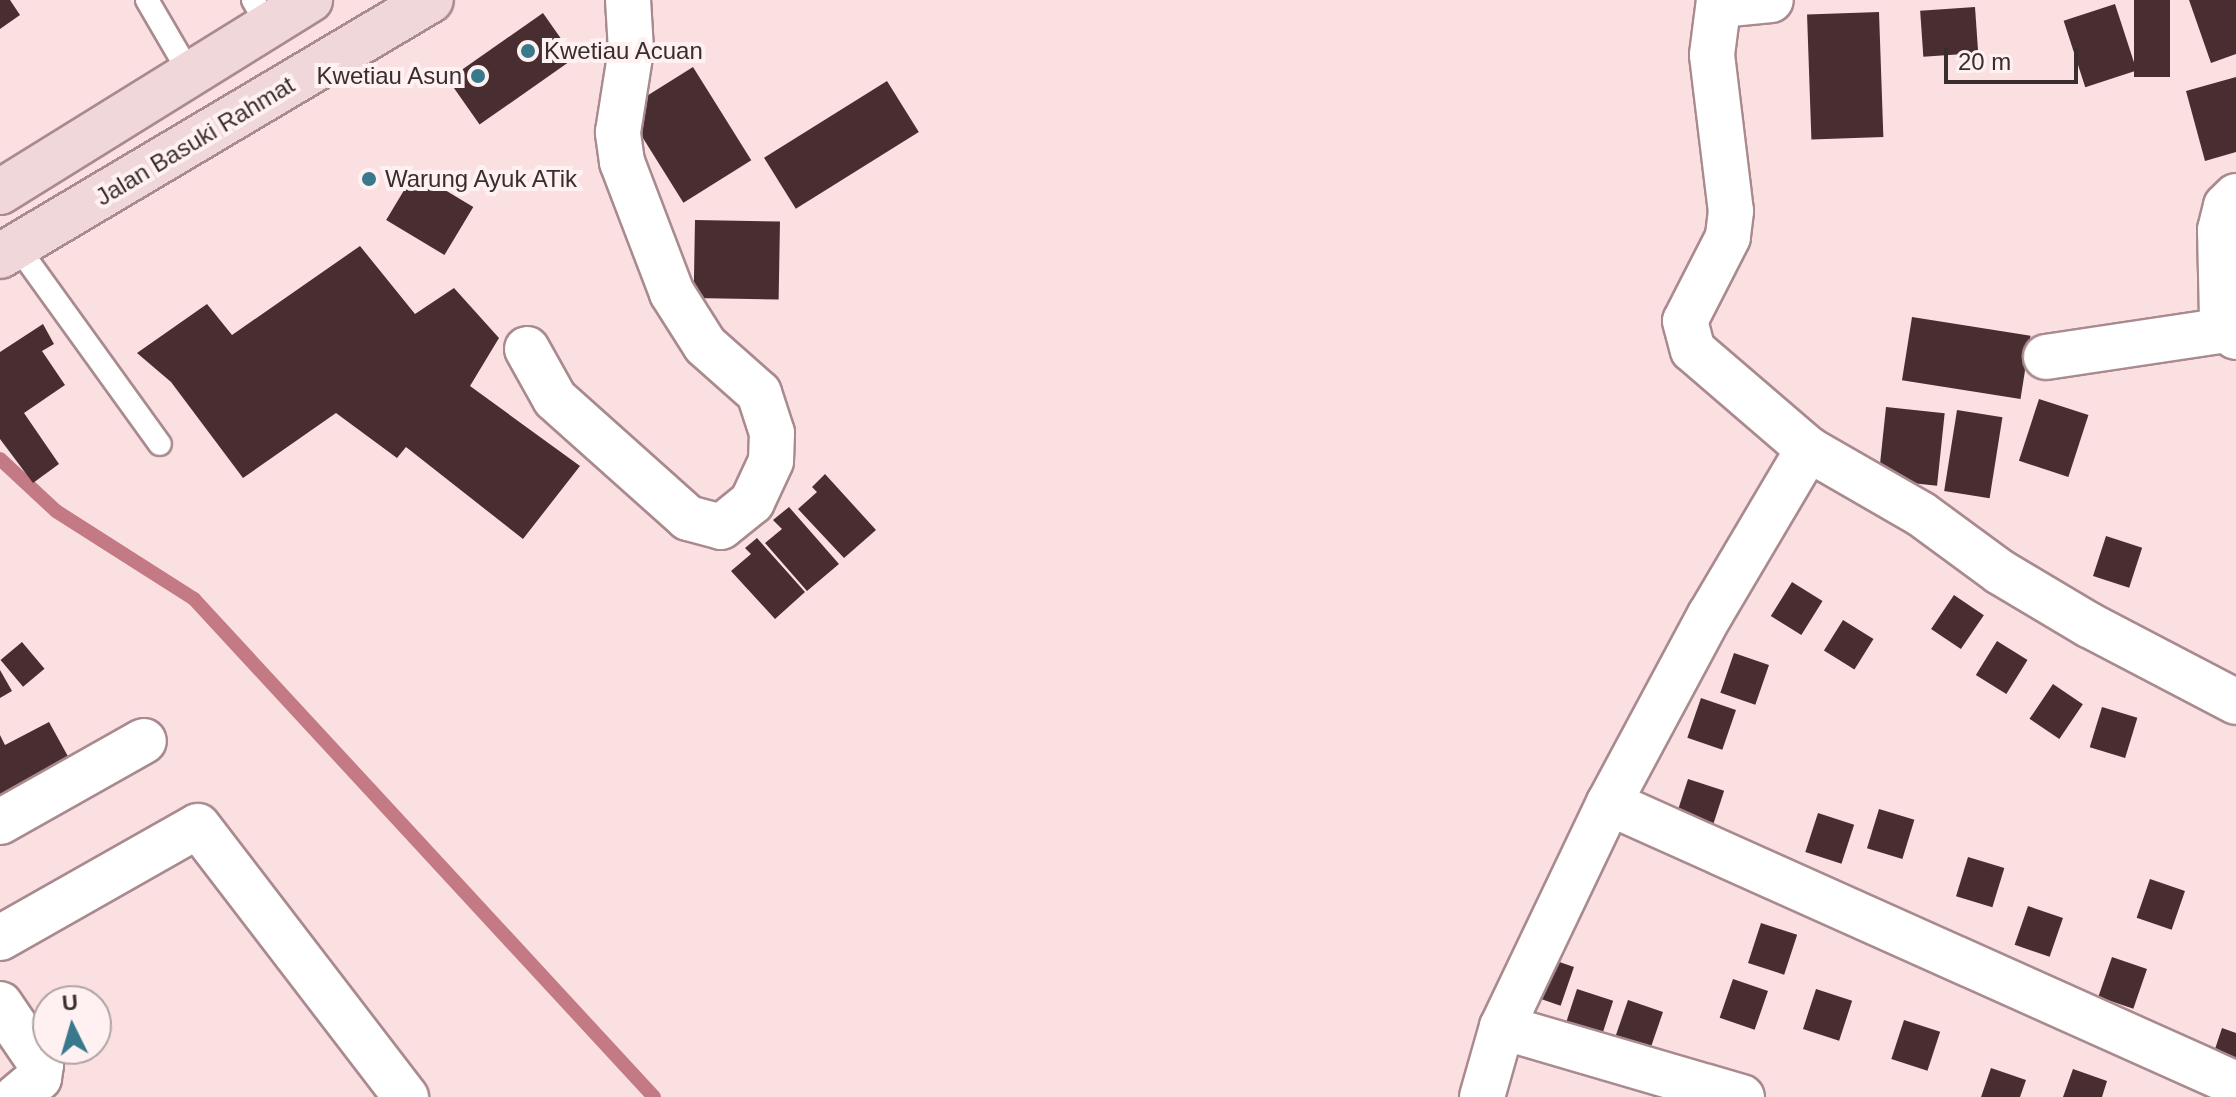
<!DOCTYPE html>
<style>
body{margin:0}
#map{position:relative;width:2236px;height:1097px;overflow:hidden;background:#fbe0e2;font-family:Helvetica,sans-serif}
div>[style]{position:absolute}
.stream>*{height:14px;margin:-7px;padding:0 7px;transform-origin:7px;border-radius:7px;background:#c37a84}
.building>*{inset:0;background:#482e31;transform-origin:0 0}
.roads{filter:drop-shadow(2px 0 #a98a8e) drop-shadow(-2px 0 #a98a8e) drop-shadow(0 2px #a98a8e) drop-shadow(0 -2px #a98a8e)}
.service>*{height:22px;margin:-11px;padding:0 11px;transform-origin:11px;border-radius:11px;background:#fff}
.minor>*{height:44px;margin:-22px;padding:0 22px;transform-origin:22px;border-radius:22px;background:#fff}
.trunk>*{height:44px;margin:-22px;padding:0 22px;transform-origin:22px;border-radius:22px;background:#f0d8da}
.dots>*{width:22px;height:22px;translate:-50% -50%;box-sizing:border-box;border:4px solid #fff1f2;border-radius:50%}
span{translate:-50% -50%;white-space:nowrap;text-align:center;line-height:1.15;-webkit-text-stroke:8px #fff1f2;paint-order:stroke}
.poi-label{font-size:24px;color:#3a2d2e}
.left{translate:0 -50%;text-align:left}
.right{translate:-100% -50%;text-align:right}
.street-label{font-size:24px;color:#3a2d2e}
.north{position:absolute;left:32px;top:985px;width:80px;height:80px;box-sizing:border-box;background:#fff1f2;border:2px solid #b0a3a4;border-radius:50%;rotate:355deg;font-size:22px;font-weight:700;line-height:32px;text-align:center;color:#3a2d2e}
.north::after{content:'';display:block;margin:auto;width:28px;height:36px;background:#39798c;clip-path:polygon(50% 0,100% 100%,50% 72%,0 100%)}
.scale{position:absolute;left:1944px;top:48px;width:134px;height:36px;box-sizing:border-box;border:4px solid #3a2d2e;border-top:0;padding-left:10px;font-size:24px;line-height:28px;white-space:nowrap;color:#3a2d2e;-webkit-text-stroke:6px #fff1f2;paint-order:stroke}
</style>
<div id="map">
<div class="stream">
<i style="left:0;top:459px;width:76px;rotate:42.9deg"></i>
<i style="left:56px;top:511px;width:164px;rotate:32.5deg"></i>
<i style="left:194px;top:599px;width:678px;rotate:47.27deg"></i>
</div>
<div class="building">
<i style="clip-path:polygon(0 0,10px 0,20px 15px,0 29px)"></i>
<i style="left:2134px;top:0;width:36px;height:77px"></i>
<i style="clip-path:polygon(2189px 0,2236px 0,2236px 54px,2211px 63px)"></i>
<i style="left:2115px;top:4px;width:70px;height:54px;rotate:72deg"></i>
<i style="left:1975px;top:7px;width:46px;height:55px;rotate:86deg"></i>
<i style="left:1879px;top:12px;width:125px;height:72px;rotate:88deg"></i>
<i style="left:543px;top:13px;width:55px;height:116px;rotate:55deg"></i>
<i style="left:693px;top:67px;width:110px;height:80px;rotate:58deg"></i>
<i style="clip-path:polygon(2236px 77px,2236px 152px,2205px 161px,2186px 91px)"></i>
<i style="left:887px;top:81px;width:60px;height:145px;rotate:58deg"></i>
<i style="left:415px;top:172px;width:68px;height:56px;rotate:31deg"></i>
<i style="left:695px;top:220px;width:85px;height:78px;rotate:1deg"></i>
<i style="clip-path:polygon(360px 246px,415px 314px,454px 288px,499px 338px,470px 386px,580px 466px,523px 539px,406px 447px,397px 458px,336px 413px,243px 478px,171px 382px,137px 353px,207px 304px,232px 335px)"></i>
<i style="left:1912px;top:317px;width:120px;height:64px;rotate:9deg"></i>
<i style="clip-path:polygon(43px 324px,54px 344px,42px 351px,65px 385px,24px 413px,59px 464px,33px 483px,0 439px,0 352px)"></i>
<i style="left:2039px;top:399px;width:52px;height:65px;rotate:18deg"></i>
<i style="left:1886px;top:407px;width:59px;height:73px;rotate:6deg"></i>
<i style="left:1957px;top:410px;width:46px;height:82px;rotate:9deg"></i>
<i style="clip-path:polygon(825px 474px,876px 530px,844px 558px,798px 509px,817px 492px,812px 487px)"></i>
<i style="clip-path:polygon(789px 507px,839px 564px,807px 591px,765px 543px,782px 529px,773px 520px)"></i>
<i style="left:2106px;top:536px;width:38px;height:42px;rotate:18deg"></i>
<i style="clip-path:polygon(757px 538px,805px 592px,775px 619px,731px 571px,751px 554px,745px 548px)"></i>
<i style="left:1792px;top:582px;width:36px;height:40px;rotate:32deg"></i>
<i style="left:1954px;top:595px;width:36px;height:41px;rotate:34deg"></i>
<i style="left:1843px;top:620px;width:36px;height:36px;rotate:32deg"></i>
<i style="left:1997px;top:641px;width:36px;height:40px;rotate:32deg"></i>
<i style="left:22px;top:642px;width:35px;height:28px;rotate:50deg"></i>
<i style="left:1734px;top:653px;width:37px;height:42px;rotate:19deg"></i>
<i style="clip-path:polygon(0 670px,12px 691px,0 698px)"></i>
<i style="left:2053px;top:684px;width:36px;height:42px;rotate:34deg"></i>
<i style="left:1701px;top:698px;width:37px;height:42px;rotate:19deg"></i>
<i style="left:2102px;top:707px;width:37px;height:42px;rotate:17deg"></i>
<i style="clip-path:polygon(49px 722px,75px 769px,0 809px,0 735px,5px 745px)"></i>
<i style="left:1688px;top:779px;width:38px;height:41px;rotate:18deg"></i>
<i style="left:1879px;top:809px;width:37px;height:41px;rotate:17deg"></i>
<i style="left:1818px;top:813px;width:38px;height:41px;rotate:18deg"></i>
<i style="left:1968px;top:857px;width:38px;height:41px;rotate:17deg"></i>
<i style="left:2150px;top:879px;width:37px;height:41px;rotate:19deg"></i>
<i style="left:2028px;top:906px;width:37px;height:41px;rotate:19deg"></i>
<i style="left:1761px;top:923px;width:38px;height:42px;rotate:18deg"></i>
<i style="left:1539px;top:955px;width:37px;height:41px;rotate:19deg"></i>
<i style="left:2112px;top:957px;width:37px;height:42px;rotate:19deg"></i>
<i style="left:1733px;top:979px;width:37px;height:41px;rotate:19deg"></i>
<i style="left:1577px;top:989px;width:38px;height:42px;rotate:18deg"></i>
<i style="left:1816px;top:989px;width:38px;height:42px;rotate:18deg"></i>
<i style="left:1628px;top:1000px;width:37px;height:42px;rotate:19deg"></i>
<i style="left:1904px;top:1020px;width:38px;height:41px;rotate:18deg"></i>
<i style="clip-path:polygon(2222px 1028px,2236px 1033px,2236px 1077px,2209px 1067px)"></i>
<i style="clip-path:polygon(1991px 1068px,2026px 1080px,2020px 1097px,1981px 1097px)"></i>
<i style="clip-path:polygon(2073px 1069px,2107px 1081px,2102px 1097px,2063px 1097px)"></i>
</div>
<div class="roads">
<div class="service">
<i style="left:147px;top:0;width:86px;rotate:59.8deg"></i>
<i style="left:253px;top:0;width:30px;rotate:60deg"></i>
<i style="left:17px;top:246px;width:244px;rotate:54.2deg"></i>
</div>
<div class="minor">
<i style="left:1719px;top:0;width:55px;rotate:97.3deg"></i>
<i style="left:1712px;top:55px;width:157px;rotate:83.1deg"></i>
<i style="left:1731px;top:211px;width:26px;rotate:97deg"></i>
<i style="left:1728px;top:237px;width:94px;rotate:117.1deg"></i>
<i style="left:1685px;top:321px;width:30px;rotate:75deg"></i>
<i style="left:1693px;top:350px;width:152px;rotate:40.7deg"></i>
<i style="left:1808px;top:449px;width:130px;rotate:29.9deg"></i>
<i style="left:1921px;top:514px;width:98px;rotate:36.3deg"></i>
<i style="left:2000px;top:572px;width:104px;rotate:30.8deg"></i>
<i style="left:2089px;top:625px;width:166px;rotate:27.6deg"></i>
<i style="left:1720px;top:5px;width:51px;rotate:-5.6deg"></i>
<i style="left:2236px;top:196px;width:14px;rotate:135deg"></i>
<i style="left:2226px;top:206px;width:25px;rotate:104deg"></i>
<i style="left:2220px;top:230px;width:86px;rotate:88.7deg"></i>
<i style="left:2222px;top:316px;width:15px;rotate:74deg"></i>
<i style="left:2226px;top:330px;width:12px;rotate:35deg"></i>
<i style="left:527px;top:349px;width:57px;rotate:60.8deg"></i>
<i style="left:555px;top:399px;width:178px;rotate:41.8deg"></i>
<i style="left:688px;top:518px;width:34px;rotate:15deg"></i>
<i style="left:721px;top:527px;width:40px;rotate:-39deg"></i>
<i style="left:752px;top:502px;width:45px;rotate:-65.1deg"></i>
<i style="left:771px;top:461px;width:28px;rotate:-88deg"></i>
<i style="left:772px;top:433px;width:42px;rotate:-108deg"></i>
<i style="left:759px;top:393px;width:72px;rotate:-138.4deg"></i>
<i style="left:705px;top:345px;width:62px;rotate:-122.4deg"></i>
<i style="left:672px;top:293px;width:140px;rotate:-110.9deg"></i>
<i style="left:622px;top:162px;width:30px;rotate:-98deg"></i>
<i style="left:618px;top:132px;width:83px;rotate:-81deg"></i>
<i style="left:631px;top:50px;width:50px;rotate:-93.4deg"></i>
<i style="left:2046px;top:357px;width:182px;rotate:-8.5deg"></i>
<i style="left:1609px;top:803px;width:687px;rotate:24.14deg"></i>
<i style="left:0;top:822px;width:165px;rotate:-29.4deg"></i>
<i style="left:0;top:938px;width:227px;rotate:-29.5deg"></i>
<i style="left:198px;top:826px;width:342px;rotate:52.5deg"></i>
<i style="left:0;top:1004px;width:73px;rotate:55.7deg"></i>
<i style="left:41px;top:1064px;width:14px;rotate:98deg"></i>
<i style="left:39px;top:1078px;width:30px;rotate:140deg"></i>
<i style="left:1502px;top:1027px;width:250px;rotate:16.3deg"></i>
<i style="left:1482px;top:1097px;width:73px;rotate:-74.1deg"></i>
<i style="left:1502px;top:1027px;width:248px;rotate:-64.5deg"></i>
<i style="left:1609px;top:803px;width:213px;rotate:-61.8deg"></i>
<i style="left:1710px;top:615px;width:193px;rotate:-59.4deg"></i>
</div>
<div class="trunk">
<i style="left:0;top:192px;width:365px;rotate:-31.8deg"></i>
<i style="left:0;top:256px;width:501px;rotate:-30.71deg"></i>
</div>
</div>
<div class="dots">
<i style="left:528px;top:51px;background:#39798c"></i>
<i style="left:478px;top:76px;background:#39798c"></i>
<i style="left:369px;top:179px;background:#39798c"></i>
</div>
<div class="poi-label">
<span class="left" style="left:544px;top:51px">Kwetiau Acuan</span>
<span class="right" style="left:462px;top:76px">Kwetiau Asun</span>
<span class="left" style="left:385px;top:179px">Warung Ayuk ATik</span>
</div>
<div class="street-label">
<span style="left:195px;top:141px;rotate:-31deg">Jalan Basuki Rahmat</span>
</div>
<div class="north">U</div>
<div class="scale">20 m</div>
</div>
